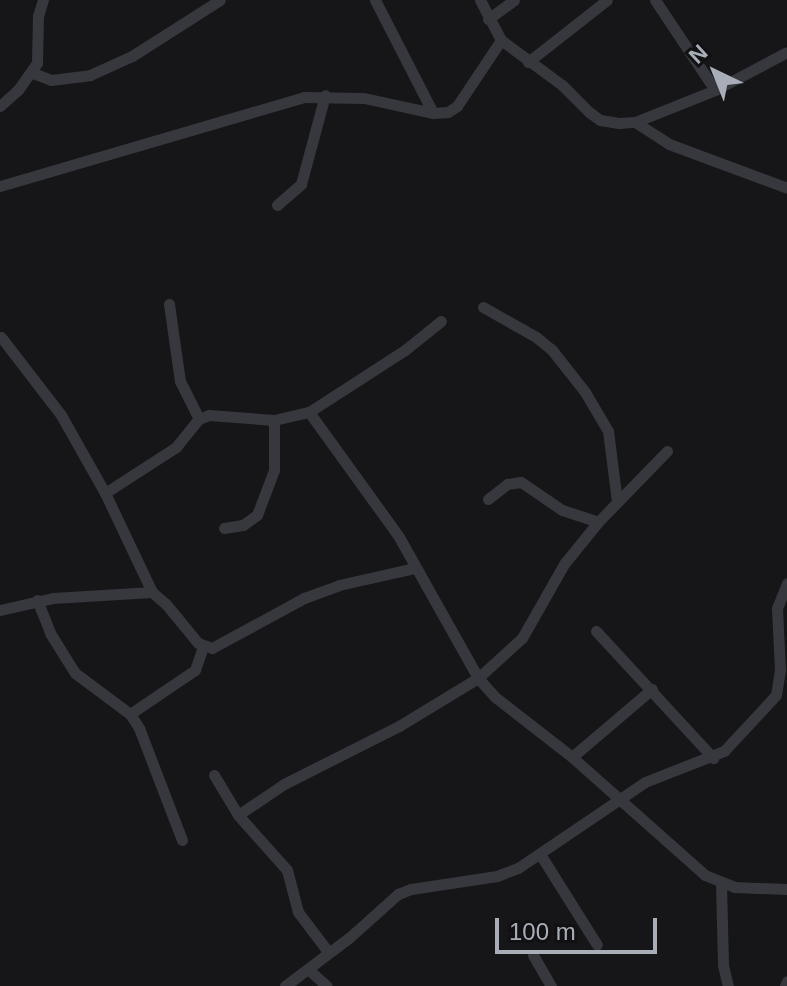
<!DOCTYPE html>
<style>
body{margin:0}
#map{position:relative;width:787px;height:986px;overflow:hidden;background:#161618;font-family:Helvetica,sans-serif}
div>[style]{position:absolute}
.street>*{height:11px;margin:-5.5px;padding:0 5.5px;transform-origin:5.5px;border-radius:5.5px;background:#37383d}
span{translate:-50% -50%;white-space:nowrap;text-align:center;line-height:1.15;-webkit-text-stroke:7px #111113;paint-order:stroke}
.north{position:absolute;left:675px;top:32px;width:80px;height:80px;-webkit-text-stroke:6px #111113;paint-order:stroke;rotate:317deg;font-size:22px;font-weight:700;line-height:32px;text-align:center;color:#a8adb8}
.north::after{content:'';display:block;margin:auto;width:28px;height:36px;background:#a8adb8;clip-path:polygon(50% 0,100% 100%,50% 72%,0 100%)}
.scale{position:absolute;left:495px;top:918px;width:162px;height:36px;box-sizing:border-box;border:4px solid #a8adb8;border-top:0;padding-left:10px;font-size:24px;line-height:28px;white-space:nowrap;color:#a8adb8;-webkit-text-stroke:6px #111113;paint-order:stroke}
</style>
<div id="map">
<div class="street">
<i style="left:375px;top:0;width:127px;rotate:62.8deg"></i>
<i style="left:480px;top:0;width:45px;rotate:62.3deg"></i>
<i style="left:501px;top:40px;width:76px;rotate:36.4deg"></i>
<i style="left:562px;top:85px;width:38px;rotate:45deg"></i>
<i style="left:589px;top:112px;width:14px;rotate:36deg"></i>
<i style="left:600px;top:120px;width:19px;rotate:9deg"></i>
<i style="left:619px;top:123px;width:16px;rotate:-4deg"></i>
<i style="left:635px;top:122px;width:86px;rotate:-21.8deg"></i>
<i style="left:715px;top:90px;width:81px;rotate:-27.8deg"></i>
<i style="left:655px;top:0;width:108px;rotate:56.3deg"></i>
<i style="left:488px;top:19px;width:32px;rotate:-36deg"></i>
<i style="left:528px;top:62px;width:100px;rotate:-38.1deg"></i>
<i style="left:33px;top:73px;width:19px;rotate:21deg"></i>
<i style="left:51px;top:80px;width:39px;rotate:-7deg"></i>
<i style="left:90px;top:75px;width:46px;rotate:-24.3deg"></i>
<i style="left:132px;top:56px;width:104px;rotate:-32.5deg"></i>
<i style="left:0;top:106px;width:24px;rotate:-42deg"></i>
<i style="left:18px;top:90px;width:33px;rotate:-55deg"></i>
<i style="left:37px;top:63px;width:47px;rotate:-88.8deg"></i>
<i style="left:38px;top:16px;width:17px;rotate:-73deg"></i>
<i style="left:635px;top:122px;width:40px;rotate:32.9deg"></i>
<i style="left:669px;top:144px;width:126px;rotate:20.4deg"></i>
<i style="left:0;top:186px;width:317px;rotate:-16.3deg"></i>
<i style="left:304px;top:97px;width:60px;rotate:1deg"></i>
<i style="left:364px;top:98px;width:71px;rotate:12.3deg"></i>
<i style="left:433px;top:113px;width:15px;rotate:-4deg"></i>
<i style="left:448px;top:112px;width:11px;rotate:-34deg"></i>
<i style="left:457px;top:106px;width:79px;rotate:-56.3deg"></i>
<i style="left:277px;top:205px;width:32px;rotate:-41deg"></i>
<i style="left:301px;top:184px;width:92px;rotate:-74.9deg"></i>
<i style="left:169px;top:304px;width:78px;rotate:81.9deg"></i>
<i style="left:180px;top:381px;width:42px;rotate:63.4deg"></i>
<i style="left:483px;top:307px;width:61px;rotate:29.5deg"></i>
<i style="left:536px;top:337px;width:21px;rotate:39deg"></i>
<i style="left:552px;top:350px;width:53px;rotate:51.8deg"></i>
<i style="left:585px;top:392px;width:45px;rotate:59.5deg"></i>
<i style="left:608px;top:431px;width:71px;rotate:82.7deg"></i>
<i style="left:1px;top:337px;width:98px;rotate:52.4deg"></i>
<i style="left:61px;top:415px;width:90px;rotate:60.6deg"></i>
<i style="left:105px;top:493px;width:110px;rotate:64.6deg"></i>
<i style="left:309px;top:412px;width:154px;rotate:54.2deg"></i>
<i style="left:399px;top:537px;width:162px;rotate:60.7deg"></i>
<i style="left:478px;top:678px;width:25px;rotate:48deg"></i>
<i style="left:495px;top:697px;width:98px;rotate:37.9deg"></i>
<i style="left:572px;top:757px;width:178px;rotate:41.6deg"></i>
<i style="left:705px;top:875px;width:31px;rotate:22deg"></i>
<i style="left:734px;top:887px;width:53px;rotate:2.2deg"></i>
<i style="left:105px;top:493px;width:85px;rotate:-32.9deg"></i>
<i style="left:176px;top:447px;width:36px;rotate:-51deg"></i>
<i style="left:199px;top:419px;width:11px;rotate:-22deg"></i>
<i style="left:209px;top:415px;width:65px;rotate:4.4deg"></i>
<i style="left:274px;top:420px;width:36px;rotate:-13deg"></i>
<i style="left:309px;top:412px;width:114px;rotate:-32.9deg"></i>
<i style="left:405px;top:350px;width:46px;rotate:-38.9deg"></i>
<i style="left:488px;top:499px;width:24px;rotate:-38deg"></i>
<i style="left:507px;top:484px;width:14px;rotate:-8deg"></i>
<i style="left:521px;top:482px;width:50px;rotate:34.3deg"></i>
<i style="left:562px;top:510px;width:38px;rotate:18deg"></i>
<i style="left:224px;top:528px;width:19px;rotate:-9deg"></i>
<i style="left:243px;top:525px;width:17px;rotate:-36deg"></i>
<i style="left:257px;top:515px;width:48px;rotate:-69.3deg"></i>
<i style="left:274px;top:470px;width:50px;rotate:-90deg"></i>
<i style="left:37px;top:600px;width:35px;rotate:68deg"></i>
<i style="left:50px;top:633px;width:47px;rotate:58deg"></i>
<i style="left:75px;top:673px;width:69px;rotate:36.7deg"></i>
<i style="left:130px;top:714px;width:17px;rotate:57deg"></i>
<i style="left:139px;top:728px;width:120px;rotate:69deg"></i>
<i style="left:0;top:610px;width:54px;rotate:-12.8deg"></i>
<i style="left:53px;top:598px;width:99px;rotate:-3.5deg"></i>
<i style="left:152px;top:592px;width:18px;rotate:41deg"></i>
<i style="left:166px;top:604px;width:50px;rotate:50.6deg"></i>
<i style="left:198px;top:643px;width:15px;rotate:20deg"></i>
<i style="left:212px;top:648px;width:105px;rotate:-28.5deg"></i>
<i style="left:304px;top:598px;width:37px;rotate:-20deg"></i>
<i style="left:339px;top:585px;width:78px;rotate:-12.6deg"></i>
<i style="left:596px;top:631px;width:173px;rotate:47.3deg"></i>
<i style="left:130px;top:714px;width:78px;rotate:-34.1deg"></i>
<i style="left:195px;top:670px;width:24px;rotate:-71deg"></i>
<i style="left:572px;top:757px;width:105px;rotate:-40.4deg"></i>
<i style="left:214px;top:775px;width:47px;rotate:59deg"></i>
<i style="left:238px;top:815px;width:74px;rotate:48.3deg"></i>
<i style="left:287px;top:870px;width:43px;rotate:75.3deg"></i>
<i style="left:298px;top:912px;width:51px;rotate:52.9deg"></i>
<i style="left:238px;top:815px;width:55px;rotate:-34deg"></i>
<i style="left:284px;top:784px;width:129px;rotate:-26.8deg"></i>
<i style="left:399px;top:726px;width:92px;rotate:-31.3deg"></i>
<i style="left:478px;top:678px;width:59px;rotate:-42.3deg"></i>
<i style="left:522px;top:638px;width:85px;rotate:-60.4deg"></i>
<i style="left:564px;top:564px;width:54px;rotate:-51deg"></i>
<i style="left:598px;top:522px;width:99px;rotate:-45.8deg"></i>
<i style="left:540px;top:854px;width:107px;rotate:57.9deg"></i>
<i style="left:721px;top:883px;width:82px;rotate:88.6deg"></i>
<i style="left:723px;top:965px;width:22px;rotate:77deg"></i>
<i style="left:533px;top:955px;width:36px;rotate:60deg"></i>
<i style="left:308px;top:969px;width:25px;rotate:42deg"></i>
<i style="left:285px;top:986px;width:81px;rotate:-37deg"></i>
<i style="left:350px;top:937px;width:64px;rotate:-41.9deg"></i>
<i style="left:398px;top:894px;width:14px;rotate:-21deg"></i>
<i style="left:411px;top:889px;width:87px;rotate:-8.6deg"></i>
<i style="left:497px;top:876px;width:22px;rotate:-21deg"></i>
<i style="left:518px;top:868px;width:153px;rotate:-34.1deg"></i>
<i style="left:645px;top:782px;width:85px;rotate:-21.4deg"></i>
<i style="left:724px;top:751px;width:76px;rotate:-47.1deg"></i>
<i style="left:776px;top:695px;width:25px;rotate:-81deg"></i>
<i style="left:780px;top:670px;width:62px;rotate:-92.8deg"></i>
<i style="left:777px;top:608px;width:27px;rotate:-68deg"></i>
<i style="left:785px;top:986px;width:5px;rotate:-68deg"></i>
</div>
<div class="north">N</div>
<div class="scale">100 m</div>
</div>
